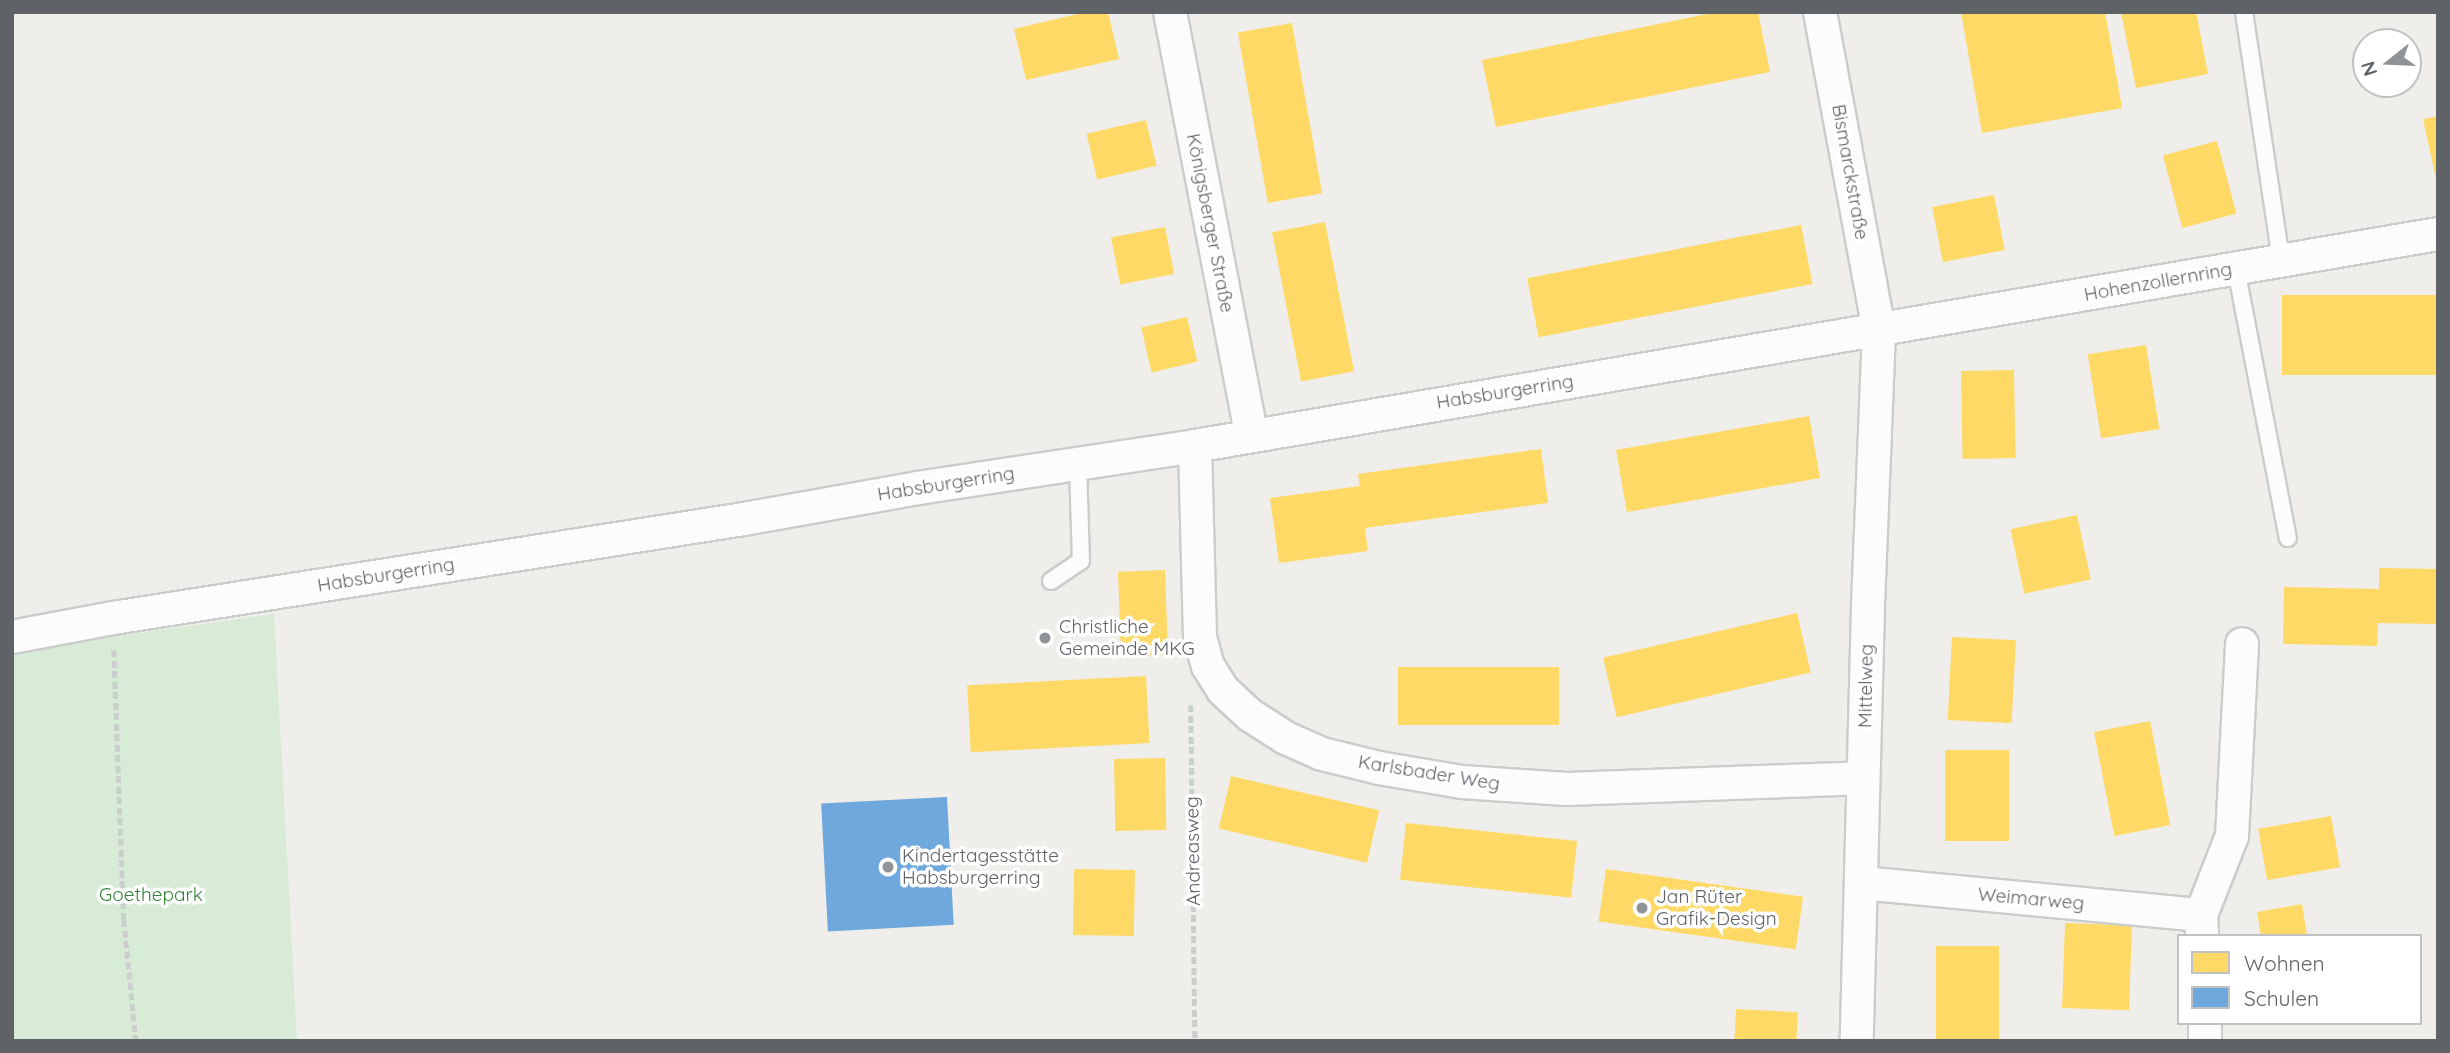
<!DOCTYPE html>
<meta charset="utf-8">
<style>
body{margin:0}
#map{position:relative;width:2450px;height:1053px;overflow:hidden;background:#efeeea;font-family:Quicksand,sans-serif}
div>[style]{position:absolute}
.green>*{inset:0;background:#d8ebd6}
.homes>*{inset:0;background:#ffd966;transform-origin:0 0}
.schools>*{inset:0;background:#6fa8dc;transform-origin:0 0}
.path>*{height:4.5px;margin-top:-2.25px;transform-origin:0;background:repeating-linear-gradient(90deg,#cacfcc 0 7px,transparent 0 10.5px)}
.roads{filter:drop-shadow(2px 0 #cbcccc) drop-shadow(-2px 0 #cbcccc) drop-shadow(0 2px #cbcccc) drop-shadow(0 -2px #cbcccc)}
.service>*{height:16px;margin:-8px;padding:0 8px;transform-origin:8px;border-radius:8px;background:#fdfcfc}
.minor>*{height:32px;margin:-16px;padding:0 16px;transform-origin:16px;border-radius:16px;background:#fdfcfc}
.dots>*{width:19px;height:19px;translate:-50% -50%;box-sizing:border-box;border:4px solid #fff;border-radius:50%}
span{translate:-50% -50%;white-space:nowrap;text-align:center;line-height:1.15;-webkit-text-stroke:7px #fff;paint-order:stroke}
.street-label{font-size:19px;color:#5f6368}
.poi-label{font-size:19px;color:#5f6368}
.left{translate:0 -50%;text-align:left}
.park-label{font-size:19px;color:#348238}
.frame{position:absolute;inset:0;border:14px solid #5f6368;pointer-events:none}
.legend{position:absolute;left:2177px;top:934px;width:245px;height:91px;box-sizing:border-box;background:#fff;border:2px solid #bfc1c3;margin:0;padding:9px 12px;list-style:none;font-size:21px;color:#5f6368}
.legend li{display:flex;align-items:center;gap:14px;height:35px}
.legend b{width:35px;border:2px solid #bfc1c3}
.north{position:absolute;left:2352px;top:28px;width:70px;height:70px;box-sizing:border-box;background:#fff;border:2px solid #bfc1c3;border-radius:50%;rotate:252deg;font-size:19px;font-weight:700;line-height:28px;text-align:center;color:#5f6368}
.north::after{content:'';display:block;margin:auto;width:24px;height:32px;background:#919496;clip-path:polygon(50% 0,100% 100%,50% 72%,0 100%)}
</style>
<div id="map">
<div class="green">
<i style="clip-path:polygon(274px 614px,297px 1041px,12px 1041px,12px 651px)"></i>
</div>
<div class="homes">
<i style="clip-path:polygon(1086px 12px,1108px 12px,1119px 59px,1026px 80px,1014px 29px)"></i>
<i style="clip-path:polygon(1717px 12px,1758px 12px,1770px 72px,1496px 127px,1482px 60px)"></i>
<i style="clip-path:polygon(1961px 12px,2105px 12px,2122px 108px,1982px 133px)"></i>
<i style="clip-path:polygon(2121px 12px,2196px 12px,2208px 74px,2136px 88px)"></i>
<i style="left:1292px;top:23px;width:173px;height:55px;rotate:80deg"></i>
<i style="clip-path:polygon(2438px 116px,2438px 184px,2437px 184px,2423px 119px)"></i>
<i style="left:1146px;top:120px;width:47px;height:61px;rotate:77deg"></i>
<i style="left:2217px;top:141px;width:75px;height:56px;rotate:75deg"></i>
<i style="left:1994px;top:195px;width:56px;height:63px;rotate:79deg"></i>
<i style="left:1325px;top:222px;width:152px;height:54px;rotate:79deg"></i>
<i style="left:1801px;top:225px;width:60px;height:279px;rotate:79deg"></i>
<i style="left:1165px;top:227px;width:48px;height:55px;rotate:79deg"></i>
<i style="left:2438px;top:295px;width:80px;height:156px;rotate:90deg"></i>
<i style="left:1187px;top:317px;width:46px;height:47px;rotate:77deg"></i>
<i style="left:2146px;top:345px;width:85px;height:59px;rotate:81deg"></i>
<i style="left:2014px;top:370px;width:88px;height:53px;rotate:89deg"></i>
<i style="left:1809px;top:416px;width:63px;height:196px;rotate:80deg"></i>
<i style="clip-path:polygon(1541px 449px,1548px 503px,1365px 528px,1368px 551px,1279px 563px,1270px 498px,1360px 486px,1358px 474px)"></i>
<i style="left:2077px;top:515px;width:66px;height:68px;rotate:78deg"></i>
<i style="clip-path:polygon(2379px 568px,2438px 569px,2438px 624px,2378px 623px,2377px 646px,2283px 644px,2284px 587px,2379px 589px)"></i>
<i style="left:1165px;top:570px;width:85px;height:47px;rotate:88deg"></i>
<i style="left:1797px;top:613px;width:61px;height:199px;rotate:77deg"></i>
<i style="left:1952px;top:637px;width:64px;height:83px;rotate:3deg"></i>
<i style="left:1398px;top:667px;width:161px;height:58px"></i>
<i style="left:1146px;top:676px;width:67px;height:179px;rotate:87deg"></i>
<i style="left:2150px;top:721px;width:106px;height:57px;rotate:79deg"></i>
<i style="left:1945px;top:750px;width:64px;height:91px"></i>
<i style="left:1165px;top:758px;width:72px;height:51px;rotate:89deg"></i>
<i style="left:1231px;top:776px;width:152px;height:54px;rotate:13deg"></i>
<i style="left:2331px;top:816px;width:52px;height:74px;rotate:80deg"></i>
<i style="left:1406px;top:823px;width:172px;height:57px;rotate:6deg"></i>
<i style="left:1074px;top:869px;width:61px;height:66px;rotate:1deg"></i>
<i style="left:1606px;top:869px;width:199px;height:53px;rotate:8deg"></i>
<i style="clip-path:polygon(2302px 904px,2307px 936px,2261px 936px,2257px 912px)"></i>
<i style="left:2065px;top:923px;width:67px;height:85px;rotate:2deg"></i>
<i style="left:1936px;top:946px;width:63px;height:95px"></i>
<i style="left:1736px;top:1009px;width:62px;height:32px;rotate:3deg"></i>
</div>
<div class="schools">
<i style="left:947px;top:797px;width:128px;height:126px;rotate:87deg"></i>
</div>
<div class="path">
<i style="left:114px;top:650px;width:270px;rotate:87.9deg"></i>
<i style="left:124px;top:920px;width:122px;rotate:84.3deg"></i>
<i style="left:1191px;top:705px;width:336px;rotate:89.3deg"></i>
</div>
<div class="roads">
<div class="service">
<i style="left:2244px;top:12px;width:252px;rotate:81.5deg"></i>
<i style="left:2236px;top:269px;width:274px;rotate:79.1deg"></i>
<i style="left:1051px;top:581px;width:36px;rotate:-34deg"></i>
<i style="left:1081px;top:561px;width:98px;rotate:-91.8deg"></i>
</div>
<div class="minor">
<i style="left:1170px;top:12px;width:430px;rotate:79.1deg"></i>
<i style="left:1820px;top:12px;width:324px;rotate:79.5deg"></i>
<i style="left:1879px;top:331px;width:277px;rotate:92.3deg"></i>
<i style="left:1868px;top:608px;width:433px;rotate:91.5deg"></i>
<i style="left:1195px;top:446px;width:191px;rotate:88.5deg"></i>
<i style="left:1200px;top:637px;width:30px;rotate:75deg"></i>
<i style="left:1208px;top:666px;width:28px;rotate:58deg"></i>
<i style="left:1223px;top:690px;width:37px;rotate:43deg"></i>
<i style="left:1250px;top:715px;width:43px;rotate:32.6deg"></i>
<i style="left:1286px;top:738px;width:39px;rotate:24deg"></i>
<i style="left:1322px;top:754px;width:59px;rotate:13.8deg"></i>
<i style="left:1379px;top:768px;width:84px;rotate:9.6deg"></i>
<i style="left:1462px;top:782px;width:105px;rotate:3.8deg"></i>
<i style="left:1567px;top:789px;width:296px;rotate:-2.1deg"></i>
<i style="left:12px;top:637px;width:103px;rotate:-10.7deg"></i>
<i style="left:113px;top:618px;width:639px;rotate:-8.92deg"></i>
<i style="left:744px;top:519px;width:177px;rotate:-10.1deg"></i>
<i style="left:918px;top:488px;width:280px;rotate:-8.6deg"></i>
<i style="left:1195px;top:446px;width:1261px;rotate:-9.68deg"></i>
<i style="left:1862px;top:883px;width:341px;rotate:5.4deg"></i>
<i style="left:2202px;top:934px;width:19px;rotate:-93deg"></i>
<i style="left:2201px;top:915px;width:85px;rotate:-68.6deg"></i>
<i style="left:2232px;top:836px;width:192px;rotate:-87deg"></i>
<i style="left:2205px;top:1023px;width:18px;rotate:90deg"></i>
</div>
</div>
<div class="dots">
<i style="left:1045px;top:638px;background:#919496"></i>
<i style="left:888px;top:867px;background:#919496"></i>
<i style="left:1642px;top:908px;background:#919496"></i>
</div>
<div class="street-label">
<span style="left:1850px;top:172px;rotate:80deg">Bismarckstraße</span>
<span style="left:1210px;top:223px;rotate:79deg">Königsberger Straße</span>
<span style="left:2158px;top:282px;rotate:-10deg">Hohenzollernring</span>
<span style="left:1505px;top:392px;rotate:-9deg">Habsburgerring</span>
<span style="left:946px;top:484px;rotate:-9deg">Habsburgerring</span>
<span style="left:386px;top:575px;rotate:-9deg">Habsburgerring</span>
<span style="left:1866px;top:686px;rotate:-89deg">Mittelweg</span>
<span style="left:1429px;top:773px;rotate:9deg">Karlsbader Weg</span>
<span style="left:1193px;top:851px;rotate:-91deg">Andreasweg</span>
<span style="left:2031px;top:899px;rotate:5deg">Weimarweg</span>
</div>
<div class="poi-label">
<span class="left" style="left:1059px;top:638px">Christliche<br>Gemeinde MKG</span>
<span class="left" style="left:902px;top:867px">Kindertagesstätte<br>Habsburgerring</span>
<span class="left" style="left:1656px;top:908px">Jan Rüter<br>Grafik-Design</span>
</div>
<div class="park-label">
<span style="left:151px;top:895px">Goethepark</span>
</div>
<div class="frame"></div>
<ul class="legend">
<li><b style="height:19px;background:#ffd966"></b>Wohnen</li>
<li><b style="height:19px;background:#6fa8dc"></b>Schulen</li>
</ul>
<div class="north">N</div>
</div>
